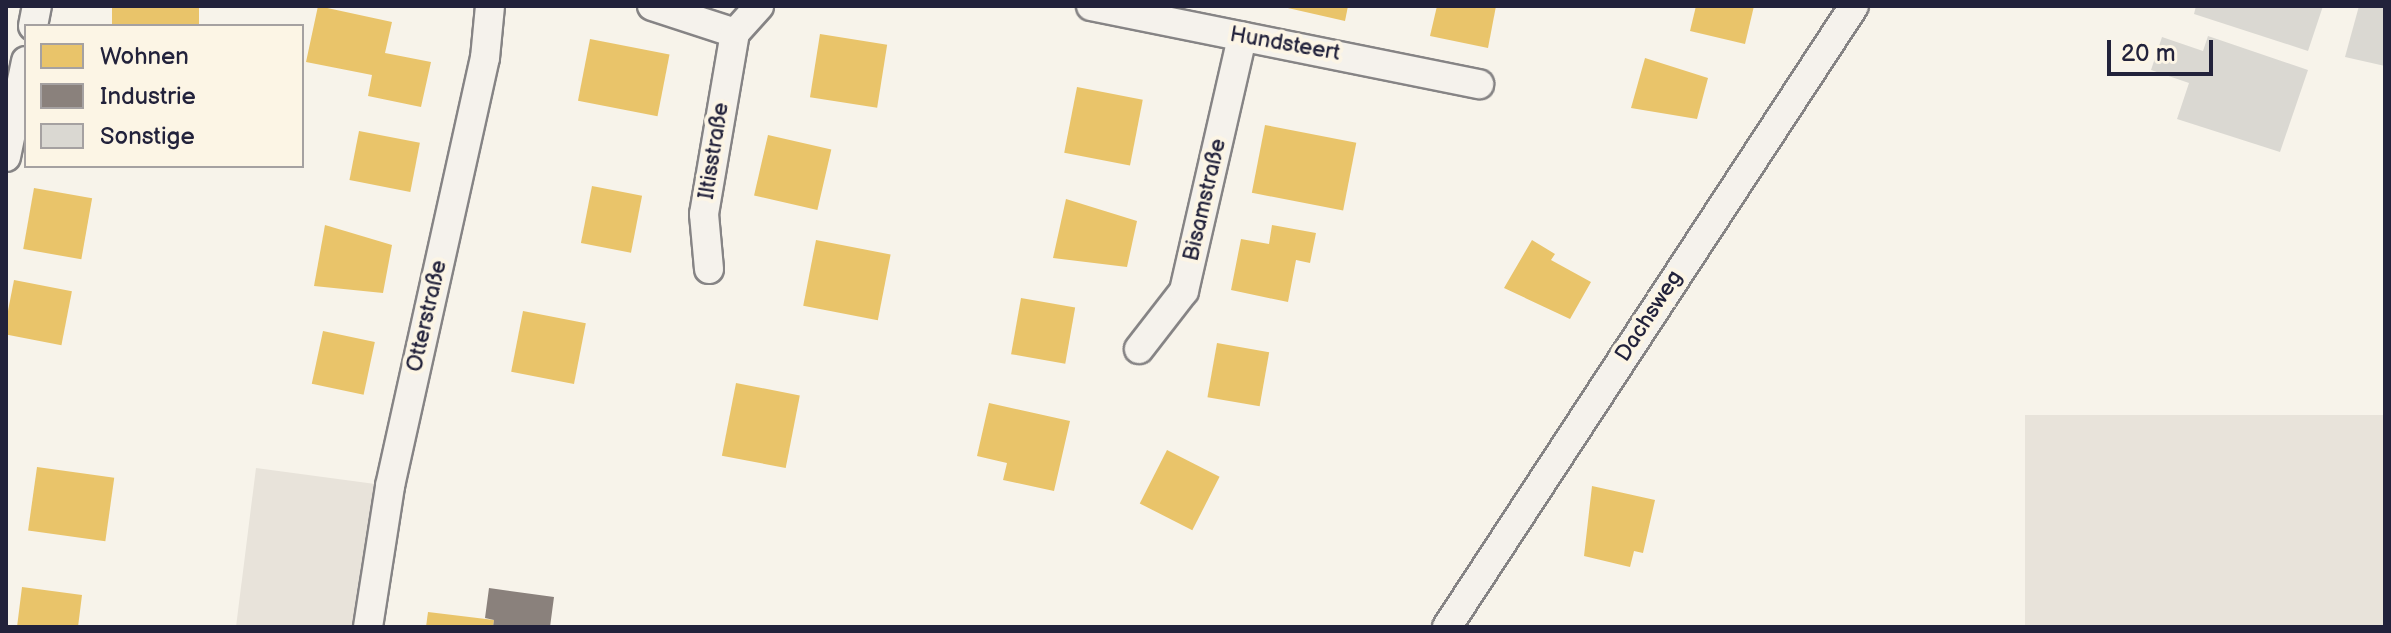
<!DOCTYPE html>
<meta charset="utf-8">
<style>
body{margin:0}
#map{position:relative;width:2391px;height:633px;overflow:hidden;background:#f7f3ea;font-family:"Balsamiq Sans",sans-serif}
div>[style]{position:absolute}
.green>*{inset:0;background:#e8e3da;transform-origin:0 0}
.homes>*{inset:0;background:#e9c46a;transform-origin:0 0}
.industry>*{inset:0;background:#8a817c}
.building>*{inset:0;background:#dad8d2}
.roads{filter:drop-shadow(2px 0 #868485) drop-shadow(-2px 0 #868485) drop-shadow(0 2px #868485) drop-shadow(0 -2px #868485)}
.minor>*{height:28px;margin:-14px;padding:0 14px;transform-origin:14px;border-radius:14px;background:#f5f2ec}
span{translate:-50% -50%;white-space:nowrap;text-align:center;line-height:1.15;-webkit-text-stroke:8px #fcf5e5;paint-order:stroke}
.street-label{font-size:22px;color:#22223b}
.frame{position:absolute;inset:0;border:8px solid #22223b;pointer-events:none}
.legend{position:absolute;left:24px;top:24px;width:280px;height:144px;box-sizing:border-box;background:#fcf5e5;border:2px solid #a5a1a1;margin:0;padding:10px 14px;list-style:none;font-size:24px;color:#22223b}
.legend li{display:flex;align-items:center;gap:16px;height:40px}
.legend b{width:40px;border:2px solid #a5a1a1}
.scale{position:absolute;left:2107px;top:40px;width:106px;height:36px;box-sizing:border-box;border:4px solid #22223b;border-top:0;padding-left:10px;font-size:24px;line-height:28px;white-space:nowrap;color:#22223b;-webkit-text-stroke:6px #fcf5e5;paint-order:stroke}
</style>
<div id="map">
<div class="green">
<i style="left:2385px;top:415px;width:212px;height:360px;rotate:90deg"></i>
<i style="clip-path:polygon(256px 468px,390px 486px,368px 627px,236px 627px)"></i>
</div>
<div class="homes">
<i style="left:112px;top:6px;width:87px;height:20px"></i>
<i style="clip-path:polygon(318px 6px,392px 22px,385px 53px,431px 62px,421px 107px,368px 96px,372px 75px,306px 62px)"></i>
<i style="clip-path:polygon(1279px 6px,1348px 6px,1345px 21px)"></i>
<i style="clip-path:polygon(1437px 6px,1496px 6px,1488px 48px,1430px 36px)"></i>
<i style="clip-path:polygon(1696px 6px,1754px 6px,1745px 44px,1690px 31px)"></i>
<i style="left:820px;top:34px;width:68px;height:64px;rotate:9deg"></i>
<i style="left:590px;top:39px;width:81px;height:63px;rotate:11deg"></i>
<i style="clip-path:polygon(1645px 58px,1708px 78px,1697px 119px,1631px 108px)"></i>
<i style="left:1077px;top:87px;width:67px;height:67px;rotate:11deg"></i>
<i style="left:1265px;top:125px;width:93px;height:69px;rotate:11deg"></i>
<i style="left:359px;top:131px;width:62px;height:50px;rotate:11deg"></i>
<i style="left:768px;top:135px;width:65px;height:62px;rotate:13deg"></i>
<i style="left:592px;top:186px;width:51px;height:58px;rotate:11deg"></i>
<i style="left:34px;top:188px;width:59px;height:62px;rotate:10deg"></i>
<i style="clip-path:polygon(1066px 199px,1137px 221px,1127px 267px,1053px 258px)"></i>
<i style="clip-path:polygon(325px 225px,392px 245px,383px 293px,314px 286px)"></i>
<i style="clip-path:polygon(1272px 225px,1316px 233px,1310px 263px,1296px 260px,1288px 302px,1231px 290px,1241px 239px,1269px 244px)"></i>
<i style="left:816px;top:240px;width:76px;height:67px;rotate:11deg"></i>
<i style="clip-path:polygon(1532px 240px,1555px 254px,1551px 260px,1591px 282px,1570px 319px,1504px 288px)"></i>
<i style="left:14px;top:280px;width:59px;height:55px;rotate:11deg"></i>
<i style="left:1021px;top:298px;width:55px;height:57px;rotate:10deg"></i>
<i style="left:523px;top:311px;width:64px;height:62px;rotate:11deg"></i>
<i style="left:323px;top:331px;width:53px;height:54px;rotate:12deg"></i>
<i style="left:1217px;top:343px;width:53px;height:55px;rotate:10deg"></i>
<i style="left:736px;top:383px;width:65px;height:74px;rotate:11deg"></i>
<i style="clip-path:polygon(989px 403px,1070px 421px,1054px 491px,1003px 480px,1007px 463px,977px 456px)"></i>
<i style="left:1167px;top:450px;width:59px;height:60px;rotate:27deg"></i>
<i style="left:37px;top:467px;width:78px;height:64px;rotate:8deg"></i>
<i style="clip-path:polygon(1592px 486px,1655px 500px,1643px 553px,1634px 551px,1630px 567px,1584px 556px)"></i>
<i style="clip-path:polygon(22px 587px,82px 595px,78px 627px,17px 627px)"></i>
<i style="clip-path:polygon(428px 612px,494px 620px,493px 627px,426px 627px)"></i>
</div>
<div class="industry">
<i style="clip-path:polygon(489px 588px,554px 597px,550px 627px,493px 627px,494px 620px,485px 618px)"></i>
</div>
<div class="building">
<i style="clip-path:polygon(2196px 6px,2323px 6px,2308px 51px,2194px 14px)"></i>
<i style="clip-path:polygon(2359px 6px,2385px 6px,2385px 66px,2345px 57px)"></i>
<i style="clip-path:polygon(2208px 36px,2308px 70px,2280px 152px,2177px 119px,2189px 83px,2151px 70px,2162px 37px,2203px 51px)"></i>
</div>
<div class="roads">
<div class="minor">
<i style="left:652px;top:6px;width:87px;rotate:18deg"></i>
<i style="left:735px;top:33px;width:36px;rotate:-48deg"></i>
<i style="left:1091px;top:6px;width:396px;rotate:11.4deg"></i>
<i style="left:33px;top:26px;width:20px;rotate:-79deg"></i>
<i style="left:6px;top:157px;width:98px;rotate:-78.2deg"></i>
<i style="left:709px;top:269px;width:55px;rotate:-95.2deg"></i>
<i style="left:704px;top:214px;width:184px;rotate:-80.3deg"></i>
<i style="left:1139px;top:349px;width:73px;rotate:-52.2deg"></i>
<i style="left:1184px;top:291px;width:261px;rotate:-77.1deg"></i>
<i style="left:368px;top:627px;width:143px;rotate:-81.1deg"></i>
<i style="left:390px;top:486px;width:438px;rotate:-77.5deg"></i>
<i style="left:485px;top:58px;width:52px;rotate:-84.5deg"></i>
<i style="left:1447px;top:627px;width:742px;rotate:-56.76deg"></i>
</div>
</div>
<div class="street-label">
<span style="left:1285px;top:44px;rotate:10deg">Hundsteert</span>
<span style="left:714px;top:151px;rotate:-81deg">Iltisstraße</span>
<span style="left:1205px;top:200px;rotate:-77deg">Bisamstraße</span>
<span style="left:427px;top:316px;rotate:-77deg">Otterstraße</span>
<span style="left:1649px;top:316px;rotate:-57deg">Dachsweg</span>
</div>
<div class="frame"></div>
<ul class="legend">
<li><b style="height:22px;background:#e9c46a"></b>Wohnen</li>
<li><b style="height:22px;background:#8a817c"></b>Industrie</li>
<li><b style="height:22px;background:#dad8d2"></b>Sonstige</li>
</ul>
<div class="scale">20 m</div>
</div>
